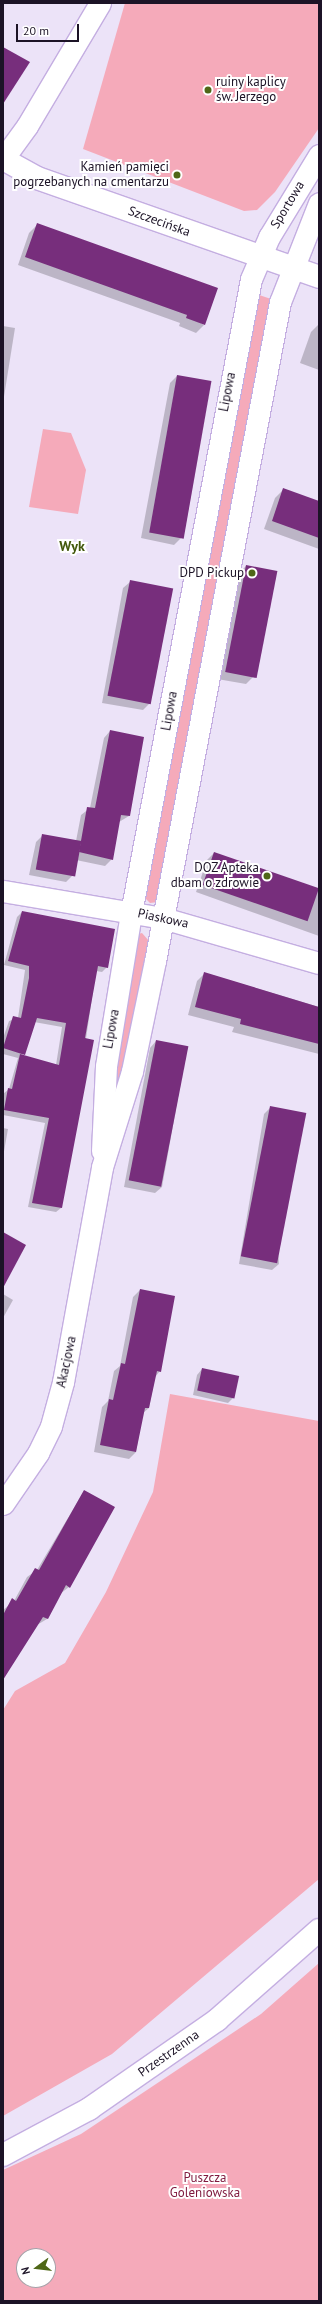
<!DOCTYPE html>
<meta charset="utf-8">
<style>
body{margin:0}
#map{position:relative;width:322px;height:2304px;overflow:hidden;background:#ece3f8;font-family:"PT Sans",sans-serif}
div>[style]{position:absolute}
.green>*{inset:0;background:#f5aaba}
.shadow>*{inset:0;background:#0003}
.building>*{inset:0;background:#772e7c;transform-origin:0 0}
.roads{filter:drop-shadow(1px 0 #c4aee1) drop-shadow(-1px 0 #c4aee1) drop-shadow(0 1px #c4aee1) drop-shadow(0 -1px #c4aee1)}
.street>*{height:21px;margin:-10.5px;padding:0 10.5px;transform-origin:10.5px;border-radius:10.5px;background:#fff}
.secondary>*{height:22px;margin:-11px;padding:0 11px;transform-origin:11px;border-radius:11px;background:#fff}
.dots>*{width:11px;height:11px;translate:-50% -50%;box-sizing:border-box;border:2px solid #fff;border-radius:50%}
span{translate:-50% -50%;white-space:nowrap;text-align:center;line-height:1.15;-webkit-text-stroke:4px #fff;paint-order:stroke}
.poi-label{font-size:13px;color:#1c1326}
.left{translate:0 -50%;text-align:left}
.right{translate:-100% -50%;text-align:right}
.street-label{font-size:13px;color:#1c1326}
.park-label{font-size:13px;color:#7f193e}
.neighbourhood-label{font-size:14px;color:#43580d;font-weight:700}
.frame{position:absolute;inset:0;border:4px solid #1c1326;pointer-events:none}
.north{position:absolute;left:16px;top:2248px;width:40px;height:40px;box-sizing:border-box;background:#fff;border:1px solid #a4a1a8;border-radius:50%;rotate:255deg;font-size:11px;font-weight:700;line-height:16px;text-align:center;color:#1c1326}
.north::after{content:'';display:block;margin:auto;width:14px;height:18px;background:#4f6717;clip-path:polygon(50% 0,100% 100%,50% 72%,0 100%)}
.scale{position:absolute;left:16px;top:24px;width:63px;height:18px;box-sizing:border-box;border:2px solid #1c1326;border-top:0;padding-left:5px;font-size:12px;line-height:14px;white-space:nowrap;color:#1c1326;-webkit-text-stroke:3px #fff;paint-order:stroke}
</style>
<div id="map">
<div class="green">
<i style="clip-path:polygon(125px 3px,319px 3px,319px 128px,275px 192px,257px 210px,244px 211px,83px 149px)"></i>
<i style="clip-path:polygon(253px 293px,274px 300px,158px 902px,150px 903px,142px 895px)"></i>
<i style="clip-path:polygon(43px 429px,71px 433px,86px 470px,78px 514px,29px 507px)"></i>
<i style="clip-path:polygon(142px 933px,149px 941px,120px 1102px,103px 1096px,138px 934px)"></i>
<i style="clip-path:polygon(170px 1394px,319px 1421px,319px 1879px,112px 2054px,3px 2116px,3px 1710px,15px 1691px,65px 1663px,106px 1592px,153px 1492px)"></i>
<i style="clip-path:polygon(evenodd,319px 1963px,319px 2301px,3px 2301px,3px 2170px,81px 2134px,261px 2014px,319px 1963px,24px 2256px,48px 2256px,48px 2280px,24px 2280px,24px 2256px)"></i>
</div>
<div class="shadow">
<i style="clip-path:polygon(37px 225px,204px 325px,196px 333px,179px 326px,180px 323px,18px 265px,29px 233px)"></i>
<i style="clip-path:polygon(318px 325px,319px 325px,319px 370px,300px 363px,311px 332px)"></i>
<i style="clip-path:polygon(3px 326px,15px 328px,3px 403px)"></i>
<i style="clip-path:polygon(177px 376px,210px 382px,181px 538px,174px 545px,141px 538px,170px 383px)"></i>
<i style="clip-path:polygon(283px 490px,319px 502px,319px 549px,264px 529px,275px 498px)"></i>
<i style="clip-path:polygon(246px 566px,253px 677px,246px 684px,217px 679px,239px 573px)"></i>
<i style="clip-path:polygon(130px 582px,150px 703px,143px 710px,102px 703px,123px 588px)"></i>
<i style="clip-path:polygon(110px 731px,143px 738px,129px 816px,119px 822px,112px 859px,105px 866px,76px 860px,73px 875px,66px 882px,29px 875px,36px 842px,43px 835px,76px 841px,81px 815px,90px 808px,104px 738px)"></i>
<i style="clip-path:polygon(214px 853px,319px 890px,319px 936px,196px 892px,207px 860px)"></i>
<i style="clip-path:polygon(evenodd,22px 912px,107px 967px,102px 972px,96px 971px,61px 1208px,56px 1212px,28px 1207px,45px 1123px,3px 1115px,3px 1094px,9px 1089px,18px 1058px,3px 1054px,3px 1038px,9px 1021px,18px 1018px,25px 970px,4px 965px,17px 917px,22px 912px,34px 1022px,62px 1027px,56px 1065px,22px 1056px,34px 1022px)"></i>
<i style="clip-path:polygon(205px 973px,319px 1007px,319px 1054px,232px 1032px,234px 1027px,188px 1015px,197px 981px)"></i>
<i style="clip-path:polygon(156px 1041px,187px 1047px,162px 1187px,155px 1193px,124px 1187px,150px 1048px)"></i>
<i style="clip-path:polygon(271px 1107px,279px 1264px,272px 1270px,239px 1264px,264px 1114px)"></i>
<i style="clip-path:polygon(3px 1128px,8px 1129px,3px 1157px)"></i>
<i style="clip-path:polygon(140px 1290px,160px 1371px,155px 1377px,149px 1408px,143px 1413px,136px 1452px,129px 1459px,94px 1452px,102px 1407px,108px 1401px,114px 1371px,120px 1366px,133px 1297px)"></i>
<i style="clip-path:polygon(3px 1294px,13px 1300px,3px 1318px)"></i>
<i style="clip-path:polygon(202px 1369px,233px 1398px,228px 1403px,193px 1395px,197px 1375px)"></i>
<i style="clip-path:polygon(84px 1491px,69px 1587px,60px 1594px,47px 1619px,37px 1625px,3px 1678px,3px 1610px,14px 1601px,27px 1577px,37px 1570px)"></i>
</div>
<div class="building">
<i style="clip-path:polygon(3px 47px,30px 62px,3px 104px)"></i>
<i style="clip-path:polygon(37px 223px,218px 288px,205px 325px,186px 318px,187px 315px,25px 257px)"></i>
<i style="left:177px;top:375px;width:35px;height:160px;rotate:10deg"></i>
<i style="clip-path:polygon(283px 488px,319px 501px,319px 538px,272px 521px)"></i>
<i style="left:246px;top:565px;width:32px;height:109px;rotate:11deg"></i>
<i style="left:130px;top:580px;width:44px;height:118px;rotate:11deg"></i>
<i style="clip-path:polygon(110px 730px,144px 737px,130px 816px,121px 815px,113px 860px,79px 852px,87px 807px,95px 808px)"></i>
<i style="left:42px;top:834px;width:40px;height:36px;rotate:10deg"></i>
<i style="left:214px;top:852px;width:111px;height:35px;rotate:19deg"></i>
<i style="clip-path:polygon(22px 911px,115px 929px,108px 968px,98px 966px,85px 1038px,94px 1040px,62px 1208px,32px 1203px,49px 1118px,4px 1110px,8px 1088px,12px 1089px,20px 1054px,59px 1065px,66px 1023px,37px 1018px,25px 1055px,3px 1048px,13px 1016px,21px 1018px,29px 978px,29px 966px,8px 961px)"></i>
<i style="clip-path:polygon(204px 972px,319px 1007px,319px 1044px,240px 1024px,241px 1019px,195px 1007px)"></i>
<i style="left:156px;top:1040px;width:33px;height:143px;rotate:11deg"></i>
<i style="left:270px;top:1106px;width:37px;height:153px;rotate:11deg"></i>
<i style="clip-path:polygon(3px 1232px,26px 1245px,3px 1288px)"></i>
<i style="clip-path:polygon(140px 1289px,175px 1296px,161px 1372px,157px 1371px,149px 1408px,145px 1408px,136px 1452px,100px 1445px,109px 1399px,113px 1400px,121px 1363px,125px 1364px)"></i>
<i style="left:202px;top:1368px;width:38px;height:23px;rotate:12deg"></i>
<i style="clip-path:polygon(84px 1490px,115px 1507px,70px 1588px,66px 1585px,48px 1619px,43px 1617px,3px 1680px,3px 1615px,12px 1598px,16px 1601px,35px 1568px,39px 1570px)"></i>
</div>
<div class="roads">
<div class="street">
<i style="left:3px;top:159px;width:41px;rotate:-54deg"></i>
<i style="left:27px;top:126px;width:143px;rotate:-59.3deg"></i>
<i style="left:3px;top:891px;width:162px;rotate:9.6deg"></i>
<i style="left:163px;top:918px;width:162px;rotate:16.1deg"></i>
<i style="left:102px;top:1151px;width:85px;rotate:-87.3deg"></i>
<i style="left:106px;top:1066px;width:155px;rotate:-80.7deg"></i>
<i style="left:131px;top:913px;width:645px;rotate:-79.28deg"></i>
<i style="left:251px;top:279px;width:46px;rotate:-66.8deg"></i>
<i style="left:269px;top:237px;width:96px;rotate:-58.6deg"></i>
<i style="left:3px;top:1504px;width:62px;rotate:-55.5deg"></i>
<i style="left:38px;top:1453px;width:30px;rotate:-64deg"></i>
<i style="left:51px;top:1426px;width:46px;rotate:-74.7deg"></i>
<i style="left:63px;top:1382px;width:219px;rotate:-79.7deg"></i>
<i style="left:102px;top:1167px;width:101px;rotate:-72.6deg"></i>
<i style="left:132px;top:1071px;width:112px;rotate:-78.2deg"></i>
<i style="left:155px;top:961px;width:671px;rotate:-79.26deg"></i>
<i style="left:280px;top:302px;width:106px;rotate:-68.5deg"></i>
</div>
<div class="secondary">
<i style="left:3px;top:159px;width:39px;rotate:29deg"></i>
<i style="left:37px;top:178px;width:299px;rotate:19.3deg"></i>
<i style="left:3px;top:2155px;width:98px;rotate:-28.1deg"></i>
<i style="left:89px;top:2109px;width:156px;rotate:-34.8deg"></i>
<i style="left:217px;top:2020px;width:136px;rotate:-41.4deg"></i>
</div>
</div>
<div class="dots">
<i style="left:208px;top:90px;background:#4f6717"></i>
<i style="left:177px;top:175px;background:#4f6717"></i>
<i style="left:252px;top:573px;background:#4f6717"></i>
<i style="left:267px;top:876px;background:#4f6717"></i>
</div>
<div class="poi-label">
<span class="left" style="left:216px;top:90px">ruiny kaplicy<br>św. Jerzego</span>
<span class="right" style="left:169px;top:175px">Kamień pamięci<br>pogrzebanych na cmentarzu</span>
<span class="right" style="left:244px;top:573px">DPD Pickup</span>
<span class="right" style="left:259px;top:876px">DOZ Apteka<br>dbam o zdrowie</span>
</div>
<div class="street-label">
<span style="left:288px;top:205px;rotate:-59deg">Sportowa</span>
<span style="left:159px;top:222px;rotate:20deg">Szczecińska</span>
<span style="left:228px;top:392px;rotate:-79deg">Lipowa</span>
<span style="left:170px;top:711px;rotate:-80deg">Lipowa</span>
<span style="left:163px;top:919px;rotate:12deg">Piaskowa</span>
<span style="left:112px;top:1029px;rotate:-80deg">Lipowa</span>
<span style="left:67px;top:1362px;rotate:-78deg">Akacjowa</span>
<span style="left:169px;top:2054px;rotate:-35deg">Przestrzenna</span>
</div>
<div class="park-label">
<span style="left:205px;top:2186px">Puszcza<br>Goleniowska</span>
</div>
<div class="neighbourhood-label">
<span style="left:72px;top:546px">Wyk</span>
</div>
<div class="frame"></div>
<div class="north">N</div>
<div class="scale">20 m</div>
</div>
